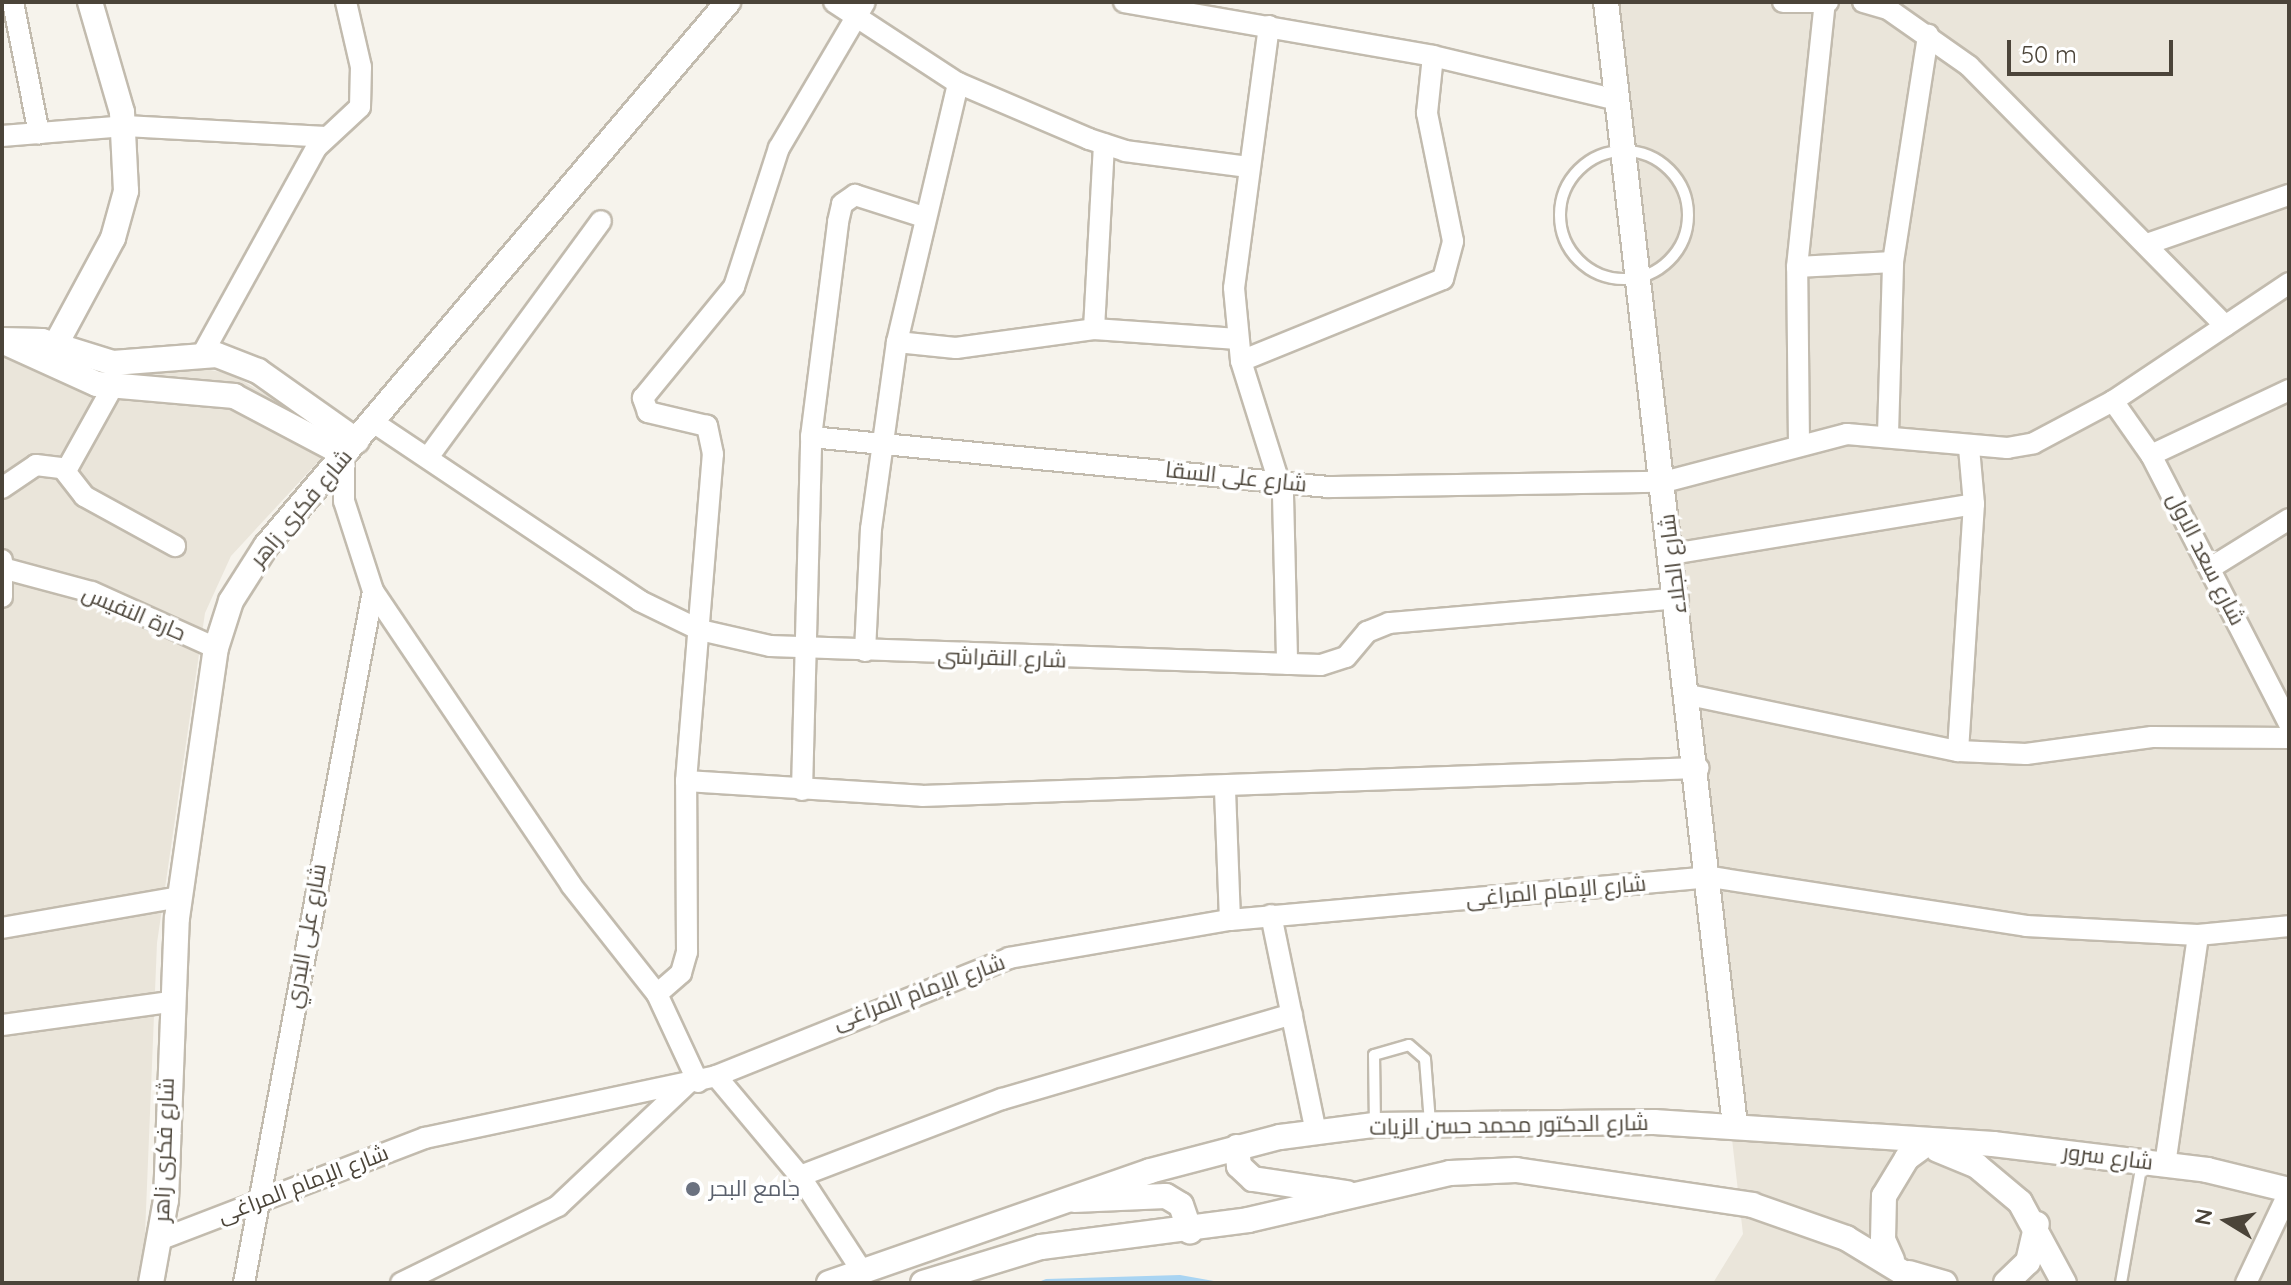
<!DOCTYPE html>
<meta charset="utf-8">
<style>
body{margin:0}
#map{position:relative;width:2291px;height:1285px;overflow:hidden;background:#f6f3ec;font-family:Quicksand,Cairo,sans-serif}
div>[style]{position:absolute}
.residential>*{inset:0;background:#eae5da}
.water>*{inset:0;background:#a9d4f2}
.roads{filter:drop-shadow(2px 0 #c2bbae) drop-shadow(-2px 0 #c2bbae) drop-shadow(0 2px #c2bbae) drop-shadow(0 -2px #c2bbae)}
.service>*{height:10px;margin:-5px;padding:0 5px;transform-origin:5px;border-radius:5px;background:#fff}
.service>.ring{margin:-5px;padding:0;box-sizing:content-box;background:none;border:10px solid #fff;border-radius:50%}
.minor>*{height:20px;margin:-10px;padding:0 10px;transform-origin:10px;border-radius:10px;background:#fff}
.tertiary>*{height:24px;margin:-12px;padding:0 12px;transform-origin:12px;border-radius:12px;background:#fff}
.dots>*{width:22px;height:22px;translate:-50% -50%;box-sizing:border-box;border:4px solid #fff;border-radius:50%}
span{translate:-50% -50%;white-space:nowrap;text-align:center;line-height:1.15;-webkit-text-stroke:7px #fff;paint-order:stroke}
.street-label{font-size:22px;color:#4b4439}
.worship-label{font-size:22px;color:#5b616d}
.left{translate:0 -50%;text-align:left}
.frame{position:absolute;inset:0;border:4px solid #4b4439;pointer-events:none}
.north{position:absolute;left:2187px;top:1181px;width:80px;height:80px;-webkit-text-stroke:6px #fff;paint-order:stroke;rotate:280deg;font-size:22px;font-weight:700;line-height:32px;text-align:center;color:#4b4439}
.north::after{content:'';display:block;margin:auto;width:28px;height:36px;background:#4b4439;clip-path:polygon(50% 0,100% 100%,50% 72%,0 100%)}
.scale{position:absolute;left:2007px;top:40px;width:166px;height:36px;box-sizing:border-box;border:4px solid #4b4439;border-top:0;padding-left:10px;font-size:24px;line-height:28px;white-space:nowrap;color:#4b4439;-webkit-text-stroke:6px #fff;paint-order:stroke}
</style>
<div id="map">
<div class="residential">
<i style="clip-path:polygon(1600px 2px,2289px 2px,2289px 1283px,1713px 1283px,1743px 1234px)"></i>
<i style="clip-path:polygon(2px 325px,95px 373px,127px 377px,200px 368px,231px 374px,340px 438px,231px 556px,205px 613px,157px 943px,143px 1283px,2px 1283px)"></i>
</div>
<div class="water">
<i style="clip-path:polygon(1180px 1275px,1225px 1283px,1036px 1283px,1046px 1279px)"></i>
</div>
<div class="roads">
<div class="service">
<i class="ring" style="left:1560px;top:151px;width:118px;height:118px"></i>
<i style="left:1375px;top:1125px;width:70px;rotate:-90.8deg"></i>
<i style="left:1374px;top:1055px;width:36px;rotate:-16deg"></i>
<i style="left:1409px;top:1045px;width:21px;rotate:41deg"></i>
<i style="left:1425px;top:1059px;width:63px;rotate:85.5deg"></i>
<i style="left:2121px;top:1283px;width:122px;rotate:-80.1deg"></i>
</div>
<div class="minor">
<i style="left:13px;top:2px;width:134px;rotate:78.8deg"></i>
<i style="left:834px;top:2px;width:148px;rotate:33.2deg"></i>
<i style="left:958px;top:83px;width:142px;rotate:23.1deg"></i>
<i style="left:1089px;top:139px;width:38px;rotate:18deg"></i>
<i style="left:1125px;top:151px;width:124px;rotate:7.4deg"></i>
<i style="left:1124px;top:2px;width:314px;rotate:9.9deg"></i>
<i style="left:1433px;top:56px;width:186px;rotate:13.4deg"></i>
<i style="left:1783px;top:2px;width:45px"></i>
<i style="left:1863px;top:2px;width:26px;rotate:16deg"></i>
<i style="left:1888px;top:9px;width:99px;rotate:35.1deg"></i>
<i style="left:1969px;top:66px;width:365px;rotate:45.4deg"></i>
<i style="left:1269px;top:26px;width:264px;rotate:97.6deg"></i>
<i style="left:1234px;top:288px;width:73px;rotate:84.5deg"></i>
<i style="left:1241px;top:361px;width:140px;rotate:72.6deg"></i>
<i style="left:1283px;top:495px;width:169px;rotate:88.6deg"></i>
<i style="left:2px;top:136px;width:123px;rotate:-4.6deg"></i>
<i style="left:125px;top:126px;width:201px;rotate:3.1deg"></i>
<i style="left:2150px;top:243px;width:147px;rotate:-19.1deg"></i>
<i style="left:1797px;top:267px;width:96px;rotate:-3deg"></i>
<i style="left:1094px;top:329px;width:185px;rotate:-86.9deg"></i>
<i style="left:897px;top:342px;width:59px;rotate:5.8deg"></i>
<i style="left:956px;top:348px;width:139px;rotate:-7.8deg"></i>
<i style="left:1094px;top:329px;width:144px;rotate:4deg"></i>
<i style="left:203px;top:353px;width:234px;rotate:-61.1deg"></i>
<i style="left:316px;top:148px;width:60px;rotate:-43deg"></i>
<i style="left:360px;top:107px;width:40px;rotate:-88.6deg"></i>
<i style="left:361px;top:67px;width:67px;rotate:-103deg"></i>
<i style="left:1241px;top:361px;width:218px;rotate:-22.1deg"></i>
<i style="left:1443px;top:279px;width:39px;rotate:-75deg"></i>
<i style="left:1453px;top:241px;width:131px;rotate:-101.5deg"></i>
<i style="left:1427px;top:113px;width:57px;rotate:-84deg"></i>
<i style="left:2113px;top:401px;width:66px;rotate:54.9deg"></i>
<i style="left:2151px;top:455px;width:302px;rotate:62.8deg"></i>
<i style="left:373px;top:422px;width:321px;rotate:33.8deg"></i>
<i style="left:640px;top:601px;width:67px;rotate:25.8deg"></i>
<i style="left:700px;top:630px;width:72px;rotate:12.9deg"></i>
<i style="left:770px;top:646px;width:551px;rotate:1.97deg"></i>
<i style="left:1321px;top:665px;width:26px;rotate:-18deg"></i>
<i style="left:1346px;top:657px;width:33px;rotate:-50deg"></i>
<i style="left:1367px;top:632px;width:24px;rotate:-22deg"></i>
<i style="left:1389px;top:623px;width:290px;rotate:-4.9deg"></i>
<i style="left:1888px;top:434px;width:172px;rotate:-88.3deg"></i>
<i style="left:1893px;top:262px;width:230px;rotate:-81.2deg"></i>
<i style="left:811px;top:437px;width:519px;rotate:5.52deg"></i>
<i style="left:1328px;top:487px;width:336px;rotate:-0.9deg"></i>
<i style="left:1664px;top:482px;width:189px;rotate:-14.7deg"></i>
<i style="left:1847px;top:434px;width:161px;rotate:5deg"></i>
<i style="left:2007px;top:448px;width:27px;rotate:-10deg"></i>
<i style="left:2034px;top:443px;width:89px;rotate:-28deg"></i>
<i style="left:2113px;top:401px;width:212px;rotate:-33.8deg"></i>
<i style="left:1799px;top:444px;width:177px;rotate:-90.6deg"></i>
<i style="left:1797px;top:267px;width:266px;rotate:-84deg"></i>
<i style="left:344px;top:454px;width:47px;rotate:90deg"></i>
<i style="left:344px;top:501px;width:95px;rotate:72.1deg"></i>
<i style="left:373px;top:591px;width:354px;rotate:56deg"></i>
<i style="left:571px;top:885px;width:139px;rotate:51.7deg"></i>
<i style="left:657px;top:994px;width:97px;rotate:65deg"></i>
<i style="left:2151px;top:455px;width:153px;rotate:-25.2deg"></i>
<i style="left:429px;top:456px;width:291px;rotate:-53.8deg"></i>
<i style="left:64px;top:470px;width:33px;rotate:52deg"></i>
<i style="left:84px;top:496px;width:104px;rotate:28.8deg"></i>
<i style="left:2px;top:488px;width:41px;rotate:-34.1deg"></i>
<i style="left:36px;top:465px;width:31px;rotate:7deg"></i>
<i style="left:67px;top:469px;width:93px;rotate:-60.9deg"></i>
<i style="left:1672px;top:554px;width:306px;rotate:-9.4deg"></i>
<i style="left:2px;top:560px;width:37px;rotate:90deg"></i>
<i style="left:2212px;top:567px;width:91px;rotate:-31.9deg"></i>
<i style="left:6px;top:569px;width:89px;rotate:15deg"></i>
<i style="left:92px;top:592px;width:136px;rotate:24.3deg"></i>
<i style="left:865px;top:651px;width:122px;rotate:-87.2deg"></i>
<i style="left:871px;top:529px;width:189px;rotate:-82.1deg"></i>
<i style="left:897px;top:342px;width:266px;rotate:-76.7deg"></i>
<i style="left:1689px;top:695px;width:275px;rotate:11.8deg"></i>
<i style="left:1958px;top:751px;width:68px;rotate:2.5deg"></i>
<i style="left:2026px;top:754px;width:127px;rotate:-7.7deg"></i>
<i style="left:2152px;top:737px;width:137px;rotate:0.4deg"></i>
<i style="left:1958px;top:751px;width:248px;rotate:-86.3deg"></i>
<i style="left:1974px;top:504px;width:56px;rotate:-95.1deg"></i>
<i style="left:686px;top:781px;width:236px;rotate:3.6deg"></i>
<i style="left:922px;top:796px;width:777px;rotate:-2.07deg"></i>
<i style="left:802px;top:790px;width:353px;rotate:-88.5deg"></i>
<i style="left:811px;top:437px;width:217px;rotate:-82.8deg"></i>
<i style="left:838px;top:222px;width:18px;rotate:-77deg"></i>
<i style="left:842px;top:204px;width:16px;rotate:-35deg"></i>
<i style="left:855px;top:195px;width:72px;rotate:17.7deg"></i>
<i style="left:1225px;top:790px;width:130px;rotate:87.8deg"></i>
<i style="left:1271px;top:915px;width:222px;rotate:78.3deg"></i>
<i style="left:2px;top:928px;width:180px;rotate:-9.9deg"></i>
<i style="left:657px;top:994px;width:32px;rotate:-41deg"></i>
<i style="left:681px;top:973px;width:22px;rotate:-74deg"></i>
<i style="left:687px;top:952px;width:171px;rotate:-90.3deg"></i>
<i style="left:686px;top:781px;width:328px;rotate:-85.3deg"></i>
<i style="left:713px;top:454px;width:29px;rotate:-102deg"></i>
<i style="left:707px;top:426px;width:61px;rotate:-166.7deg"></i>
<i style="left:648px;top:412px;width:15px;rotate:-110deg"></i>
<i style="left:643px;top:398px;width:144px;rotate:-50.7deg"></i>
<i style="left:734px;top:287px;width:146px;rotate:-72.1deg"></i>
<i style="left:779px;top:148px;width:169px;rotate:-59.5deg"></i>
<i style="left:2px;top:1025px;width:169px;rotate:-7.8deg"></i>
<i style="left:716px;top:1076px;width:131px;rotate:50deg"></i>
<i style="left:800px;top:1176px;width:113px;rotate:56.9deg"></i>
<i style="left:2165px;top:1165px;width:232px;rotate:-81.8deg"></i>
<i style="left:800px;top:1176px;width:216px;rotate:-20.9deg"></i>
<i style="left:1002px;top:1099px;width:302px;rotate:-16.3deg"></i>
<i style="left:159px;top:1240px;width:285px;rotate:-21deg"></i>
<i style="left:425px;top:1138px;width:298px;rotate:-12deg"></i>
<i style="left:716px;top:1076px;width:316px;rotate:-21.9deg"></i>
<i style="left:1009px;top:958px;width:224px;rotate:-9.8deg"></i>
<i style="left:1230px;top:920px;width:483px;rotate:-5.1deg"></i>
<i style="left:1711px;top:877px;width:319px;rotate:8.8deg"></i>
<i style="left:2026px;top:926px;width:172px;rotate:3deg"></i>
<i style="left:2198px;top:935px;width:91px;rotate:-5.6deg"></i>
<i style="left:244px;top:1283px;width:704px;rotate:-79.44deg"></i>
<i style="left:401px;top:1283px;width:175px;rotate:-26.1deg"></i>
<i style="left:558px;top:1206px;width:178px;rotate:-43.4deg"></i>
<i style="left:2246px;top:1283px;width:101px;rotate:-64.7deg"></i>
</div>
<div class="tertiary">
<i style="left:1606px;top:2px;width:1131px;rotate:83.45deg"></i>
<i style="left:2px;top:340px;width:40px;rotate:1.4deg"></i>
<i style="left:42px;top:341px;width:74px;rotate:17.2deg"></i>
<i style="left:113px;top:363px;width:104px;rotate:-4.4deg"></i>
<i style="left:217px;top:355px;width:44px;rotate:21.3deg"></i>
<i style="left:258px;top:371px;width:121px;rotate:35.3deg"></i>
<i style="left:2px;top:341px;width:104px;rotate:24.4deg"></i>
<i style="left:97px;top:384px;width:138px;rotate:5deg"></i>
<i style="left:234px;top:396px;width:124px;rotate:27.8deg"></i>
<i style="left:56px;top:344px;width:120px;rotate:-61.7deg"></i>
<i style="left:113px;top:238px;width:49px;rotate:-74.5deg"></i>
<i style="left:126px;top:191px;width:79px;rotate:-92.9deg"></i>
<i style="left:122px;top:112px;width:115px;rotate:-106.2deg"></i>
<i style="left:1237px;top:1147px;width:19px;rotate:84deg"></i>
<i style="left:1239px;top:1166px;width:19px;rotate:43deg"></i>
<i style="left:1253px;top:1179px;width:95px;rotate:8.5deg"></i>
<i style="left:1938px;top:1150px;width:42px;rotate:22.3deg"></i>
<i style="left:1977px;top:1166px;width:56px;rotate:39.9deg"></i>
<i style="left:2020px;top:1202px;width:92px;rotate:61.5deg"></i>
<i style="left:1074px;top:1200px;width:92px;rotate:-2.5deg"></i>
<i style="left:1166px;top:1196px;width:17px;rotate:31deg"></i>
<i style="left:1181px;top:1205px;width:28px;rotate:71deg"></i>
<i style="left:1892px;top:1260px;width:22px;rotate:-114deg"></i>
<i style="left:1883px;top:1240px;width:44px;rotate:-88.7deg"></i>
<i style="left:1884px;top:1196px;width:44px;rotate:-58.8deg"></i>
<i style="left:1907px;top:1158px;width:22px;rotate:-36deg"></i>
<i style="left:1909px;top:1273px;width:37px;rotate:16deg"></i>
<i style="left:151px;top:1283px;width:84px;rotate:-79.8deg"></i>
<i style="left:166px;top:1200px;width:282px;rotate:-87.8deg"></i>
<i style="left:177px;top:918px;width:273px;rotate:-81.8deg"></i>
<i style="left:216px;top:648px;width:49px;rotate:-72.3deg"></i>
<i style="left:231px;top:601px;width:65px;rotate:-57.5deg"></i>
<i style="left:266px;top:546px;width:714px;rotate:-49.66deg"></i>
<i style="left:829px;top:1283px;width:340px;rotate:-19.2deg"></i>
<i style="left:1150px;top:1171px;width:134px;rotate:-14.7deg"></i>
<i style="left:1280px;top:1137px;width:95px;rotate:-7.3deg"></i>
<i style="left:1374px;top:1125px;width:280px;rotate:-0.6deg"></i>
<i style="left:1654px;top:1122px;width:340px;rotate:3.7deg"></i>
<i style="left:1993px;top:1144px;width:216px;rotate:6.9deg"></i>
<i style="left:2207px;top:1170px;width:84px;rotate:13.7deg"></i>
<i style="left:923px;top:1283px;width:123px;rotate:-17deg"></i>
<i style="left:1041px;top:1247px;width:209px;rotate:-7.4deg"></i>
<i style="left:1248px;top:1220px;width:207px;rotate:-13.1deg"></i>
<i style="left:1450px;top:1173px;width:66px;rotate:-2.6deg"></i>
<i style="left:1516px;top:1170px;width:239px;rotate:8.4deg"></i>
<i style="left:1752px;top:1205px;width:100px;rotate:19.3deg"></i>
<i style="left:1846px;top:1238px;width:87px;rotate:31.3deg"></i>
<i style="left:2006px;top:1283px;width:30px;rotate:-44deg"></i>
<i style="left:2028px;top:1262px;width:39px;rotate:-77deg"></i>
</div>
</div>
<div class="dots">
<i style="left:693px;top:1189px;background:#6b7280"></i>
</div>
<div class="street-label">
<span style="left:1236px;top:477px;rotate:6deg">شارع على السقا</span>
<span style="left:301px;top:508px;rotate:-50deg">شارع فكرى زاهر</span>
<span style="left:2206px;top:559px;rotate:63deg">شارع سعد الاول</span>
<span style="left:1673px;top:564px;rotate:-97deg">شارع الجلاء</span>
<span style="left:134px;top:613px;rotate:23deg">حارة النفيس</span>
<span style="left:1002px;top:658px;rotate:2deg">شارع النقراشى</span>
<span style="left:1556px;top:891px;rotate:-5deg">شارع الإمام المراغى</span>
<span style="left:306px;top:936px;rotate:-80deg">شارع على البدري</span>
<span style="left:919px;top:992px;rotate:-20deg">شارع الإمام المراغى</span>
<span style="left:1509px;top:1125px;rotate:-1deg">شارع الدكتور محمد حسن الزيات</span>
<span style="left:164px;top:1150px;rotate:-88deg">شارع فكرى زاهر</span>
<span style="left:2108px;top:1157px;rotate:7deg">شارع سرور</span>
<span style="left:303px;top:1184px;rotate:-21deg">شارع الإمام المراغى</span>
</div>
<div class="worship-label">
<span class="left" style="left:709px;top:1189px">جامع البحر</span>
</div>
<div class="frame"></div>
<div class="north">N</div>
<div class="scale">50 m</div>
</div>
